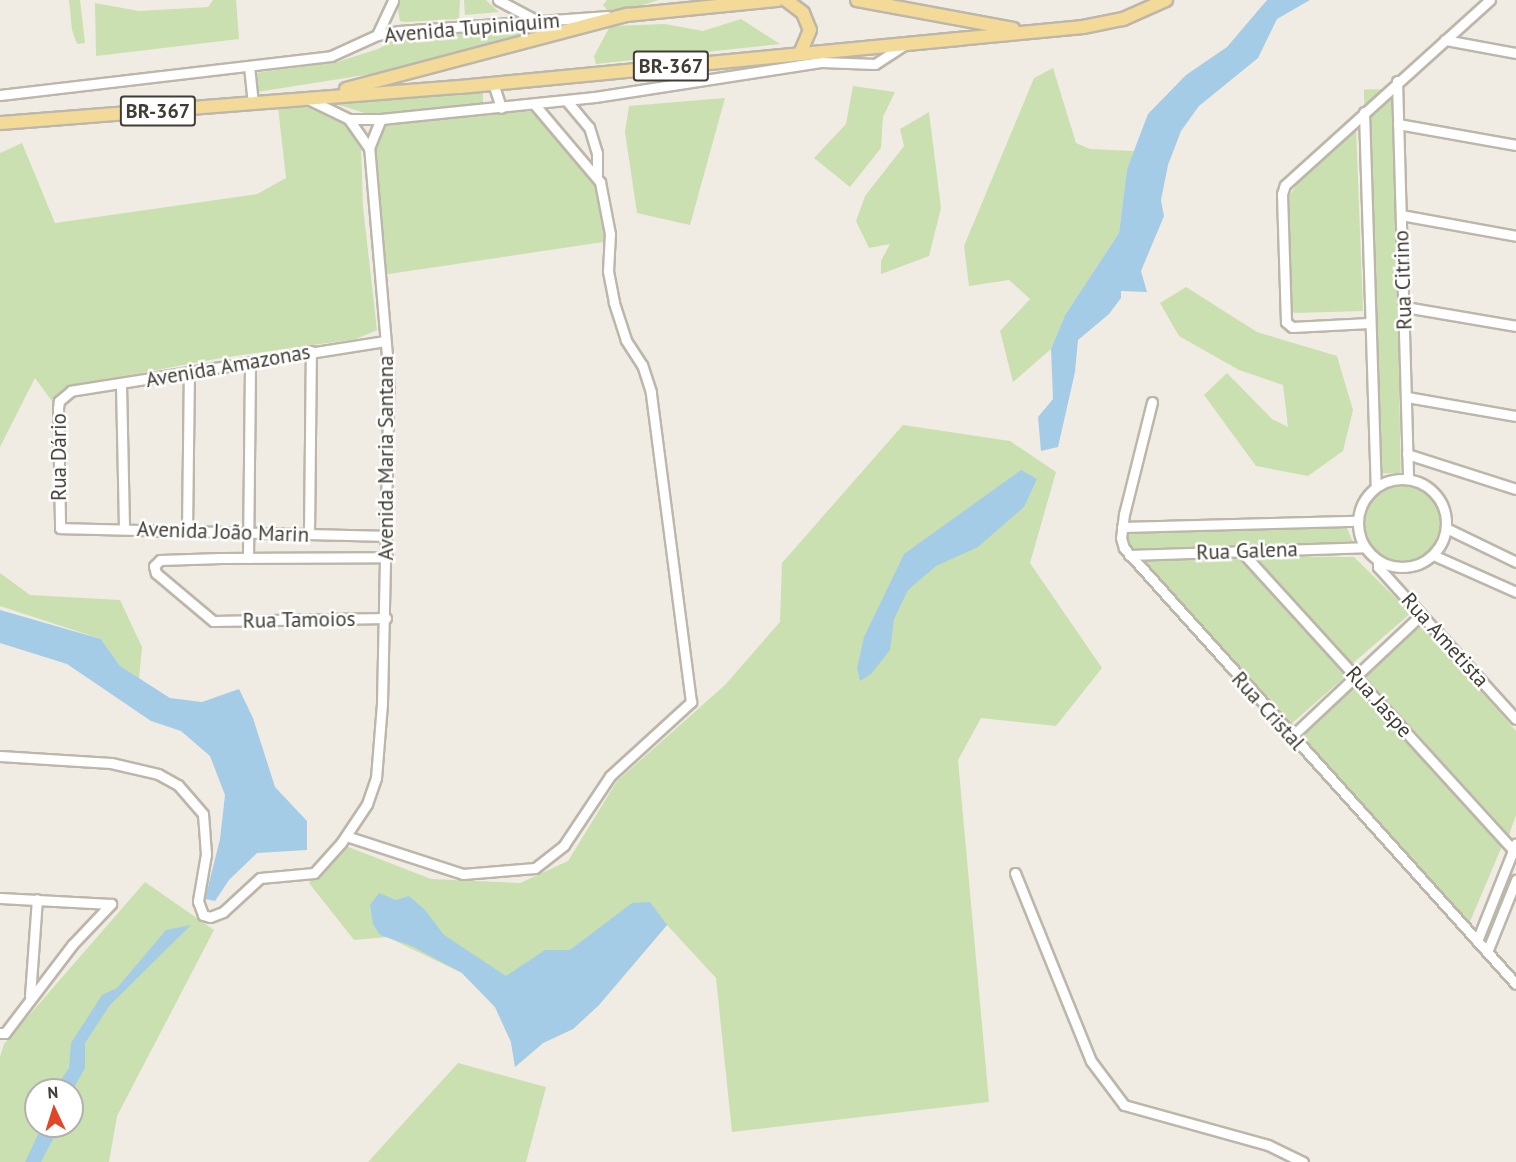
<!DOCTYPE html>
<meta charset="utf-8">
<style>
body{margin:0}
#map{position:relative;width:1516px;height:1162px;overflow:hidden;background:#f0ece3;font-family:"PT Sans",sans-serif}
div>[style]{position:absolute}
.green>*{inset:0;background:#cae0b0;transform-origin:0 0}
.round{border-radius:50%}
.water>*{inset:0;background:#a5cce7}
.roads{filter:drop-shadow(2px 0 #bdb6aa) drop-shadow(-2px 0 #bdb6aa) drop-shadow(0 2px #bdb6aa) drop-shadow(0 -2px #bdb6aa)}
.minor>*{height:9px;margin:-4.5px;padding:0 4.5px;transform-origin:4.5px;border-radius:4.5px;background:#fff}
.minor>.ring{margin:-4.5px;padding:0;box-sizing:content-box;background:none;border:9px solid #fff;border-radius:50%}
.major>*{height:12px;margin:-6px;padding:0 6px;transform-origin:6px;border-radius:6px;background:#f3da99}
span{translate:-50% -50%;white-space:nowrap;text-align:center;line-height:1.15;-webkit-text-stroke:5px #fff;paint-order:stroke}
.shield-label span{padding:2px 4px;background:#fff;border:2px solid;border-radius:4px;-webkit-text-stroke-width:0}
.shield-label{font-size:20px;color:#413c34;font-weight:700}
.street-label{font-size:21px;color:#413c34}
.north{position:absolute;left:24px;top:1078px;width:60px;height:60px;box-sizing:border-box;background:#fff;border:2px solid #b3b1ae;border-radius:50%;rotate:356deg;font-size:16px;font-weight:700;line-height:24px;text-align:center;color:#413c34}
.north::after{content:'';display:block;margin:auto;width:21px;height:27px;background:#e24528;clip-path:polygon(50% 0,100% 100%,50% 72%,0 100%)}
</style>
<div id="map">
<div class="green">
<i style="clip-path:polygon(69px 0,80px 0,85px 43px,77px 44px,72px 30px)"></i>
<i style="clip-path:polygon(213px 0,236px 0,239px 39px,96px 56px,95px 3px,139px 11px,208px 7px)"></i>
<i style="clip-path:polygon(396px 0,460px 0,459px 19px,405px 22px,400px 21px)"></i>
<i style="clip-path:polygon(464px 0,486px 0,499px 12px,465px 15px)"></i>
<i style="clip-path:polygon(607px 0,659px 0,622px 11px,607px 10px,603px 5px)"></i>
<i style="clip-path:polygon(741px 19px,780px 44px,596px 64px,594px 56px,610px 26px,665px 24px,703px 31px)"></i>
<i style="clip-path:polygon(563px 25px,390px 71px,257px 92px,255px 73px,337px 62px,378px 49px,400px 36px)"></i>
<i style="clip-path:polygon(1053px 68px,1076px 143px,1090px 149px,1134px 151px,1127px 169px,1119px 233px,1065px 315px,1051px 349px,1013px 382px,1000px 331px,1030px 299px,1009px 280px,969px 286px,964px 246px,1034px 78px)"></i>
<i style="clip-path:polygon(853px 86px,895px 92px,883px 117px,881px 148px,850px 187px,814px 158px,846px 124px)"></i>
<i style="clip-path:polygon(483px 87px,483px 103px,371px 115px,323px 100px)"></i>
<i style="left:1394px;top:89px;width:384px;height:30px;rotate:89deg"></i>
<i style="clip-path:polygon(725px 98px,690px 225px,637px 213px,625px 132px,629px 106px)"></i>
<i style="clip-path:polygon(307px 106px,346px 123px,361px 148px,363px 207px,377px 330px,356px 339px,221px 358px,71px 386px,54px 404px,35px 378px,0 447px,0 153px,22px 143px,55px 223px,257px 194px,286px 178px,278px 107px)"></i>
<i style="clip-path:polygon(532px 111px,597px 176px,610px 241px,382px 275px,375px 151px,385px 123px)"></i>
<i style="clip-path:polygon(929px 112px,941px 208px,929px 256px,881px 274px,881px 261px,890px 244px,869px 248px,856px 221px,865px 196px,904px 146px,900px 129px)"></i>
<i style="clip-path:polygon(1356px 127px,1363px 311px,1294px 313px,1291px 309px,1287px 200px,1302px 176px)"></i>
<i style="clip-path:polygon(1186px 287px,1257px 332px,1337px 356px,1353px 410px,1343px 451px,1308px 476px,1256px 466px,1204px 395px,1227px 373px,1272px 419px,1288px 427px,1283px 385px,1239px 370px,1179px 336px,1160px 303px)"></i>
<i style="clip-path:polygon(903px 425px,1010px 441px,1056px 472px,1030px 563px,1102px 668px,1056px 726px,981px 718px,958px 760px,989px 1102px,732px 1132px,716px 978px,667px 925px,599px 1005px,573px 1029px,543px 1043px,515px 1067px,511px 1042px,495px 1007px,462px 973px,387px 937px,354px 940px,309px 883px,346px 846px,431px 879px,520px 883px,568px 861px,617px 781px,725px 685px,780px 622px,782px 563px)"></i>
<i class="round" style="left:1362px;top:483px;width:80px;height:80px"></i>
<i style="clip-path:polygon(1346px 526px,1353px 542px,1131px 551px,1121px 538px,1126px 530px)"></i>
<i style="clip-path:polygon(1240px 556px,1347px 675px,1290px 725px,1140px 559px)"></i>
<i style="clip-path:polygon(1253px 556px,1354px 557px,1411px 613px,1352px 664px)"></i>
<i style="clip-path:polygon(0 573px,30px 595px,120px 600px,142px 647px,139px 679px,120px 666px,101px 639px,0 606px)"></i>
<i style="clip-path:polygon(1421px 623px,1516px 731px,1516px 815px,1509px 835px,1365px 676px)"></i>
<i style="clip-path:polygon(1355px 684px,1502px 846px,1469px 924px,1300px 735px)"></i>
<i style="clip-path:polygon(evenodd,145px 882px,214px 930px,117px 1116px,109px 1162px,0 1162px,0 1057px,4px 1044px,145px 882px,36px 1090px,72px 1090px,72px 1126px,36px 1126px,36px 1090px)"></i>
<i style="clip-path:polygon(458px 1063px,546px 1087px,526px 1162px,368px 1162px)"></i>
</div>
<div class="water">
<i style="clip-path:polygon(1267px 0,1310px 0,1277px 19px,1258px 58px,1199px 106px,1181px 131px,1168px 165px,1161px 200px,1164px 216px,1141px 271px,1147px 292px,1121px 291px,1121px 298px,1109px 314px,1078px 340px,1075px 372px,1058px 447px,1041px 451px,1038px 417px,1053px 399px,1051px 349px,1065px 315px,1119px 233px,1127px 169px,1148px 114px,1186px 75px,1227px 47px)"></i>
<i style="clip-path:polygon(1021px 470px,1037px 479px,1024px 507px,978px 547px,936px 566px,908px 590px,894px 619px,890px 650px,871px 674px,860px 681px,857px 668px,864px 637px,904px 554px)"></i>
<i style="clip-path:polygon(0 610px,101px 639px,120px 666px,170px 698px,202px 702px,239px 689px,253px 718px,275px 787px,307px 821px,307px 850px,257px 853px,229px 880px,215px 901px,205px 899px,220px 839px,225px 795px,210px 756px,181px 731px,151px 721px,67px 664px,0 643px)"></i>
<i style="clip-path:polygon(379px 893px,396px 900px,409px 896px,425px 910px,444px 935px,506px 976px,545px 950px,570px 950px,632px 903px,650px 902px,667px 925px,599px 1005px,573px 1029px,543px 1043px,515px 1067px,511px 1042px,495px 1007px,462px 973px,412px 946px,380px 935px,373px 924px,370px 905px)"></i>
<i style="clip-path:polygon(191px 925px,110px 1005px,85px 1043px,85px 1068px,72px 1091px,54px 1090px,69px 1068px,71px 1043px,102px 995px,117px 988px,166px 930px)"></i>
<i style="clip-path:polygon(42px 1126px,60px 1126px,41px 1162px,25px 1162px)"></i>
</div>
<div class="roads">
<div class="minor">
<i style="left:498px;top:0;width:40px;rotate:28deg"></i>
<i style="left:377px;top:35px;width:38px;rotate:-65deg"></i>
<i style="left:1445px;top:40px;width:72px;rotate:10.4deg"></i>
<i style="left:249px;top:66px;width:36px;rotate:84deg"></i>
<i style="left:1397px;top:81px;width:398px;rotate:88.4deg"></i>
<i style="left:493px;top:83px;width:26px;rotate:72deg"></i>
<i style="left:0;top:95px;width:333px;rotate:-6.7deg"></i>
<i style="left:331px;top:56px;width:51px;rotate:-24.5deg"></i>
<i style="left:377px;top:35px;width:23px;rotate:-10deg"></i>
<i style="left:400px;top:31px;width:208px;rotate:-4.1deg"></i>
<i style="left:566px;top:100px;width:35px;rotate:50deg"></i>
<i style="left:589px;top:127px;width:27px;rotate:73deg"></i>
<i style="left:597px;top:153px;width:23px;rotate:90deg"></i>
<i style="left:1364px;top:112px;width:375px;rotate:88.2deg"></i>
<i style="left:349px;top:119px;width:32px"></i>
<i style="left:381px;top:119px;width:215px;rotate:-5.9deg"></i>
<i style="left:595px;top:97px;width:230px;rotate:-8.8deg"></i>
<i style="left:822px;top:62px;width:53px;rotate:2.2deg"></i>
<i style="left:875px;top:64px;width:37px;rotate:-33deg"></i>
<i style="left:1398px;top:124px;width:120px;rotate:10.1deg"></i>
<i style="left:369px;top:148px;width:31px;rotate:-68deg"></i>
<i style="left:1401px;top:215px;width:117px;rotate:10.3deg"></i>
<i style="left:1405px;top:307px;width:113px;rotate:9.7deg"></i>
<i style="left:1369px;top:323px;width:77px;rotate:177deg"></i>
<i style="left:1292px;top:327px;width:8px;rotate:-140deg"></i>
<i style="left:1286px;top:322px;width:128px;rotate:-91.8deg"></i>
<i style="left:1282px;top:194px;width:9px;rotate:-72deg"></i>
<i style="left:1285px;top:185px;width:276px;rotate:-42.1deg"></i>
<i style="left:385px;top:341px;width:318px;rotate:171deg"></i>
<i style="left:71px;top:391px;width:16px;rotate:140deg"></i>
<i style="left:59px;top:401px;width:7px;rotate:98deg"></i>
<i style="left:58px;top:408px;width:120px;rotate:89deg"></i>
<i style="left:60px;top:528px;width:326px;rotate:1.4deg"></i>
<i style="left:121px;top:384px;width:145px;rotate:88.8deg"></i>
<i style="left:1407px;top:397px;width:111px;rotate:9.9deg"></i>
<i style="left:1152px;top:402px;width:115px;rotate:104deg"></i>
<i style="left:1124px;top:514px;width:24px;rotate:97deg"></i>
<i style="left:1121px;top:538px;width:10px;rotate:73deg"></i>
<i style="left:1124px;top:548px;width:586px;rotate:48.04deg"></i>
<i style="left:1407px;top:454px;width:114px;rotate:17.8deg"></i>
<i class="ring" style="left:1358px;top:479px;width:79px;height:79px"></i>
<i style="left:1122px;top:527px;width:235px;rotate:-1.5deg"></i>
<i style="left:1446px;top:528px;width:78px;rotate:25.9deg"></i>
<i style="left:187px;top:531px;width:159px;rotate:-89.3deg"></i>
<i style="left:309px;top:534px;width:183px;rotate:-89.4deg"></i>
<i style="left:1242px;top:552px;width:407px;rotate:47.7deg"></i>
<i style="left:1129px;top:555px;width:236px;rotate:-1.9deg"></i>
<i style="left:1433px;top:555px;width:91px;rotate:24deg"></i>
<i style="left:248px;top:558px;width:196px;rotate:-89.4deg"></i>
<i style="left:1378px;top:560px;width:7px;rotate:90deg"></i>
<i style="left:1378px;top:567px;width:205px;rotate:47.8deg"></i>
<i style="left:386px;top:618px;width:173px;rotate:179deg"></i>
<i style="left:213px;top:621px;width:75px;rotate:-139.9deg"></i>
<i style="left:156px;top:573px;width:7px;rotate:-106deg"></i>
<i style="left:154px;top:566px;width:8px;rotate:-45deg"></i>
<i style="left:160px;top:560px;width:61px;rotate:-1.9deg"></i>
<i style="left:221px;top:558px;width:166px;rotate:-0.3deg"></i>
<i style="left:1291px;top:737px;width:178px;rotate:-43.2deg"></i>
<i style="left:0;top:756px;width:111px;rotate:3.6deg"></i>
<i style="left:111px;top:763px;width:48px;rotate:13.2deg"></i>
<i style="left:158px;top:774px;width:23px;rotate:29deg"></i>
<i style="left:178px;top:785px;width:38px;rotate:49deg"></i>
<i style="left:203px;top:814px;width:40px;rotate:85.7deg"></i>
<i style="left:206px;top:854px;width:48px;rotate:99.7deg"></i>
<i style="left:198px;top:901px;width:15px;rotate:70deg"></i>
<i style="left:203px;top:915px;width:7px;rotate:16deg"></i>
<i style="left:210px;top:917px;width:14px;rotate:-21deg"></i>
<i style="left:223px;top:912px;width:50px;rotate:-42.6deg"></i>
<i style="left:260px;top:878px;width:54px;rotate:-5.3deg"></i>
<i style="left:314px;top:873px;width:40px;rotate:-48deg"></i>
<i style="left:341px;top:843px;width:47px;rotate:-56.3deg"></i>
<i style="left:367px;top:804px;width:28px;rotate:-71deg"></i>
<i style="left:376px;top:778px;width:75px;rotate:-85.4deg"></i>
<i style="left:382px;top:703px;width:324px;rotate:-88.8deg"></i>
<i style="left:389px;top:379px;width:232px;rotate:-94.9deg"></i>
<i style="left:369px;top:148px;width:35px;rotate:-125deg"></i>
<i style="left:349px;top:119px;width:46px;rotate:-154deg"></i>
<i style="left:346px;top:836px;width:123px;rotate:18deg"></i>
<i style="left:463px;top:874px;width:72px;rotate:-4.8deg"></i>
<i style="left:535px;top:868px;width:37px;rotate:-38deg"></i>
<i style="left:564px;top:845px;width:83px;rotate:-56.3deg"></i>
<i style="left:610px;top:776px;width:110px;rotate:-42.4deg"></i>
<i style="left:691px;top:702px;width:313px;rotate:-97.4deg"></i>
<i style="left:651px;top:392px;width:28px;rotate:-108deg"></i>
<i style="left:642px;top:365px;width:30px;rotate:-123deg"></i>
<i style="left:626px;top:340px;width:40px;rotate:-108deg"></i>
<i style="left:614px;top:302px;width:32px;rotate:-101deg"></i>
<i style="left:608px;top:271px;width:37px;rotate:-87deg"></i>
<i style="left:610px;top:234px;width:53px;rotate:-100.9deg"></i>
<i style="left:600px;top:182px;width:102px;rotate:-130.2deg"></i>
<i style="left:1015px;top:873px;width:203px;rotate:68deg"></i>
<i style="left:1091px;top:1061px;width:55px;rotate:53.1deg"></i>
<i style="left:1124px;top:1105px;width:149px;rotate:15.5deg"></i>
<i style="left:1268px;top:1145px;width:39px;rotate:26deg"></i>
<i style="left:0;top:898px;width:111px;rotate:3.1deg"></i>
<i style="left:1477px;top:941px;width:105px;rotate:-68.3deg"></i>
<i style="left:1487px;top:952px;width:78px;rotate:-68.1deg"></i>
<i style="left:30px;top:996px;width:97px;rotate:-85.9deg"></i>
<i style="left:0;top:1033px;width:5px"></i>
<i style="left:5px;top:1033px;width:111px;rotate:-52.7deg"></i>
<i style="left:72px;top:945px;width:57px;rotate:-46.4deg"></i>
</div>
<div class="major">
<i style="left:786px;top:0;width:21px;rotate:37deg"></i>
<i style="left:803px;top:13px;width:18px;rotate:68deg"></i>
<i style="left:810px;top:30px;width:25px;rotate:113deg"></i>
<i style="left:857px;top:0;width:159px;rotate:10.5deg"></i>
<i style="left:346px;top:89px;width:291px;rotate:-14.8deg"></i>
<i style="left:627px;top:15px;width:152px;rotate:-5.7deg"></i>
<i style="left:0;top:123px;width:461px;rotate:-4.5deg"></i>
<i style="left:460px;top:87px;width:626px;rotate:-5.5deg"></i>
<i style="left:1083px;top:27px;width:41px;rotate:-11.3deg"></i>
<i style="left:1123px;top:19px;width:47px;rotate:-23.8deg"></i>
</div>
</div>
<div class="shield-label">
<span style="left:671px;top:66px">BR-367</span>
<span style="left:158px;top:111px">BR-367</span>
</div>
<div class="street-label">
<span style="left:472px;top:28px;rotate:-5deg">Avenida Tupiniquim</span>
<span style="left:1403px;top:280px;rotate:-92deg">Rua Citrino</span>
<span style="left:228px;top:366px;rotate:-10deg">Avenida Amazonas</span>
<span style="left:59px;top:457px;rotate:-90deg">Rua Dário</span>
<span style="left:386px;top:458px;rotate:-90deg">Avenida Maria Santana</span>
<span style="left:223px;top:532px;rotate:2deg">Avenida João Marin</span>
<span style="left:1247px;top:551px;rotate:-2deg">Rua Galena</span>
<span style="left:299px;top:620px;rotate:-1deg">Rua Tamoios</span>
<span style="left:1445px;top:640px;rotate:48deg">Rua Ametista</span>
<span style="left:1379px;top:702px;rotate:48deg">Rua Jaspe</span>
<span style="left:1268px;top:711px;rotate:48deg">Rua Cristal</span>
</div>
<div class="north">N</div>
</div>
